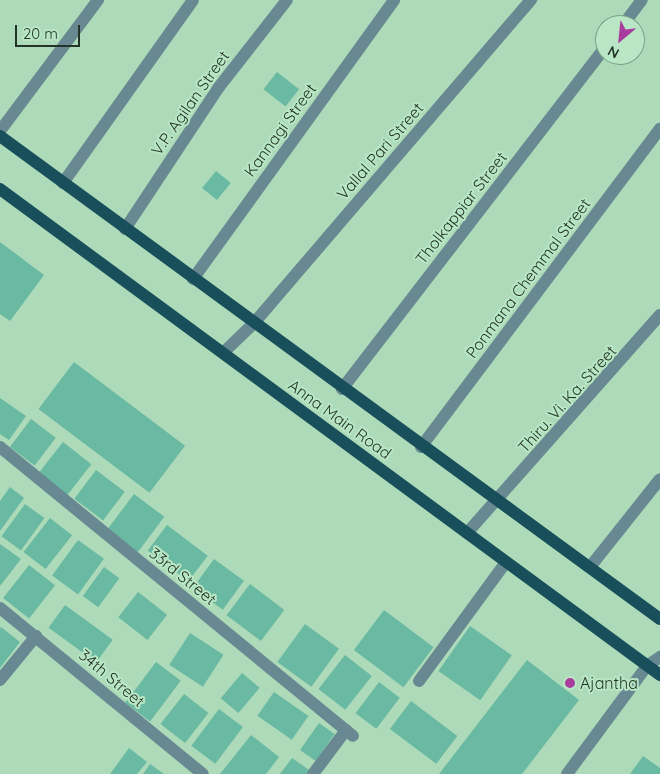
<!DOCTYPE html>
<style>
body{margin:0}
#map{position:relative;width:660px;height:774px;overflow:hidden;background:#addab8;font-family:Quicksand,sans-serif}
div>[style]{position:absolute}
.building>*{inset:0;background:#6ab9a2;transform-origin:0 0}
.minor>*{height:12px;margin:-6px;padding:0 6px;transform-origin:6px;border-radius:6px;background:#688991}
.major>*{height:12px;margin:-6px;padding:0 6px;transform-origin:6px;border-radius:6px;background:#184f5a}
.dots>*{width:14px;height:14px;translate:-50% -50%;box-sizing:border-box;border:2px solid #b9e7c5;border-radius:50%}
span{translate:-50% -50%;white-space:nowrap;text-align:center;line-height:1.15;-webkit-text-stroke:4px #b9e7c5;paint-order:stroke}
.street-label{font-size:16px;color:#233528}
.poi-label{font-size:16px;color:#233528}
.left{translate:0 -50%;text-align:left}
.north{position:absolute;left:595px;top:15px;width:50px;height:50px;box-sizing:border-box;background:#b9e7c5;border:1px solid #7da086;border-radius:50%;rotate:208deg;font-size:14px;font-weight:700;line-height:20px;text-align:center;color:#233528}
.north::after{content:'';display:block;margin:auto;width:18px;height:22px;background:#a93d9d;clip-path:polygon(50% 0,100% 100%,50% 72%,0 100%)}
.scale{position:absolute;left:15px;top:25px;width:65px;height:22px;box-sizing:border-box;border:2px solid #233528;border-top:0;padding-left:6px;font-size:15px;line-height:18px;white-space:nowrap;color:#233528;-webkit-text-stroke:4px #b9e7c5;paint-order:stroke}
</style>
<div id="map">
<div class="building">
<i style="left:277px;top:72px;width:28px;height:22px;rotate:38deg"></i>
<i style="left:216px;top:171px;width:19px;height:22px;rotate:39deg"></i>
<i style="clip-path:polygon(0 242px,44px 275px,10px 321px,0 314px)"></i>
<i style="left:74px;top:362px;width:139px;height:59px;rotate:37deg"></i>
<i style="clip-path:polygon(0 398px,26px 416px,9px 440px,0 434px)"></i>
<i style="left:31px;top:419px;width:31px;height:35px;rotate:37deg"></i>
<i style="left:63px;top:442px;width:36px;height:41px;rotate:38deg"></i>
<i style="left:96px;top:470px;width:36px;height:36px;rotate:37deg"></i>
<i style="clip-path:polygon(10px 487px,24px 498px,0 531px,0 501px)"></i>
<i style="left:134px;top:494px;width:38px;height:44px;rotate:37deg"></i>
<i style="left:25px;top:504px;width:24px;height:40px;rotate:36deg"></i>
<i style="left:50px;top:518px;width:28px;height:43px;rotate:38deg"></i>
<i style="left:167px;top:525px;width:51px;height:32px;rotate:37deg"></i>
<i style="left:78px;top:540px;width:32px;height:44px;rotate:36deg"></i>
<i style="clip-path:polygon(0 544px,21px 559px,0 586px)"></i>
<i style="left:214px;top:559px;width:37px;height:36px;rotate:36deg"></i>
<i style="left:29px;top:565px;width:33px;height:42px;rotate:38deg"></i>
<i style="left:104px;top:567px;width:19px;height:36px;rotate:36deg"></i>
<i style="left:250px;top:584px;width:43px;height:39px;rotate:37deg"></i>
<i style="left:138px;top:592px;width:37px;height:32px;rotate:38deg"></i>
<i style="left:65px;top:605px;width:59px;height:28px;rotate:36deg"></i>
<i style="left:384px;top:610px;width:62px;height:50px;rotate:37deg"></i>
<i style="left:305px;top:624px;width:42px;height:47px;rotate:36deg"></i>
<i style="left:470px;top:626px;width:51px;height:55px;rotate:35deg"></i>
<i style="clip-path:polygon(1px 627px,20px 642px,0 668px,0 628px)"></i>
<i style="left:190px;top:633px;width:40px;height:38px;rotate:33deg"></i>
<i style="left:345px;top:655px;width:34px;height:43px;rotate:38deg"></i>
<i style="clip-path:polygon(527px 660px,579px 700px,522px 774px,439px 774px)"></i>
<i style="left:156px;top:662px;width:31px;height:51px;rotate:37deg"></i>
<i style="left:242px;top:673px;width:23px;height:33px;rotate:40deg"></i>
<i style="left:379px;top:682px;width:26px;height:39px;rotate:37deg"></i>
<i style="left:274px;top:692px;width:42px;height:29px;rotate:35deg"></i>
<i style="left:184px;top:694px;width:31px;height:38px;rotate:38deg"></i>
<i style="left:411px;top:701px;width:58px;height:35px;rotate:37deg"></i>
<i style="left:219px;top:709px;width:30px;height:46px;rotate:37deg"></i>
<i style="left:319px;top:723px;width:19px;height:33px;rotate:35deg"></i>
<i style="clip-path:polygon(251px 735px,279px 757px,266px 774px,220px 774px)"></i>
<i style="clip-path:polygon(129px 748px,147px 762px,137px 774px,110px 774px)"></i>
<i style="clip-path:polygon(643px 756px,660px 768px,660px 774px,630px 774px)"></i>
<i style="clip-path:polygon(292px 758px,312px 772px,310px 774px,280px 774px)"></i>
<i style="clip-path:polygon(150px 764px,164px 774px,143px 774px)"></i>
</div>
<div class="minor">
<i style="left:623px;top:25px;width:31px;rotate:-53deg"></i>
<i style="left:0;top:131px;width:164px;rotate:-53.2deg"></i>
<i style="left:63px;top:183px;width:224px;rotate:-54.6deg"></i>
<i style="left:125px;top:229px;width:170px;rotate:-56.5deg"></i>
<i style="left:219px;top:87px;width:110px;rotate:-52deg"></i>
<i style="left:193px;top:279px;width:344px;rotate:-54.2deg"></i>
<i style="left:223px;top:353px;width:43px;rotate:-44.1deg"></i>
<i style="left:254px;top:323px;width:426px;rotate:-49.4deg"></i>
<i style="left:342px;top:389px;width:431px;rotate:-52.4deg"></i>
<i style="left:0;top:447px;width:456px;rotate:39.3deg"></i>
<i style="left:421px;top:447px;width:398px;rotate:-53.1deg"></i>
<i style="left:467px;top:533px;width:291px;rotate:-48.5deg"></i>
<i style="left:590px;top:567px;width:112px;rotate:-51.5deg"></i>
<i style="left:0;top:608px;width:262px;rotate:39.3deg"></i>
<i style="left:0;top:680px;width:57px;rotate:-50.7deg"></i>
<i style="left:419px;top:681px;width:147px;rotate:-53.8deg"></i>
<i style="left:313px;top:774px;width:55px;rotate:-53.1deg"></i>
<i style="left:567px;top:774px;width:134px;rotate:-53.5deg"></i>
<i style="left:647px;top:666px;width:16px;rotate:-35deg"></i>
</div>
<div class="major">
<i style="left:0;top:136px;width:818px;rotate:36.2deg"></i>
<i style="left:0;top:189px;width:820px;rotate:36.37deg"></i>
</div>
<div class="dots">
<i style="left:570px;top:683px;background:#a93d9d"></i>
</div>
<div class="street-label">
<span style="left:190px;top:103px;rotate:-55deg">V.P. Agilan Street</span>
<span style="left:280px;top:130px;rotate:-54deg">Kannagi Street</span>
<span style="left:380px;top:151px;rotate:-49deg">Vallal Pari Street</span>
<span style="left:461px;top:208px;rotate:-52deg">Tholkappiar Street</span>
<span style="left:528px;top:278px;rotate:-53deg">Ponmana Chemmal Street</span>
<span style="left:567px;top:399px;rotate:-48deg">Thiru. Vi. Ka. Street</span>
<span style="left:340px;top:419px;rotate:36deg">Anna Main Road</span>
<span style="left:183px;top:576px;rotate:39deg">33rd Street</span>
<span style="left:112px;top:678px;rotate:40deg">34th Street</span>
</div>
<div class="poi-label">
<span class="left" style="left:580px;top:683px">Ajantha</span>
</div>
<div class="north">N</div>
<div class="scale">20 m</div>
</div>
